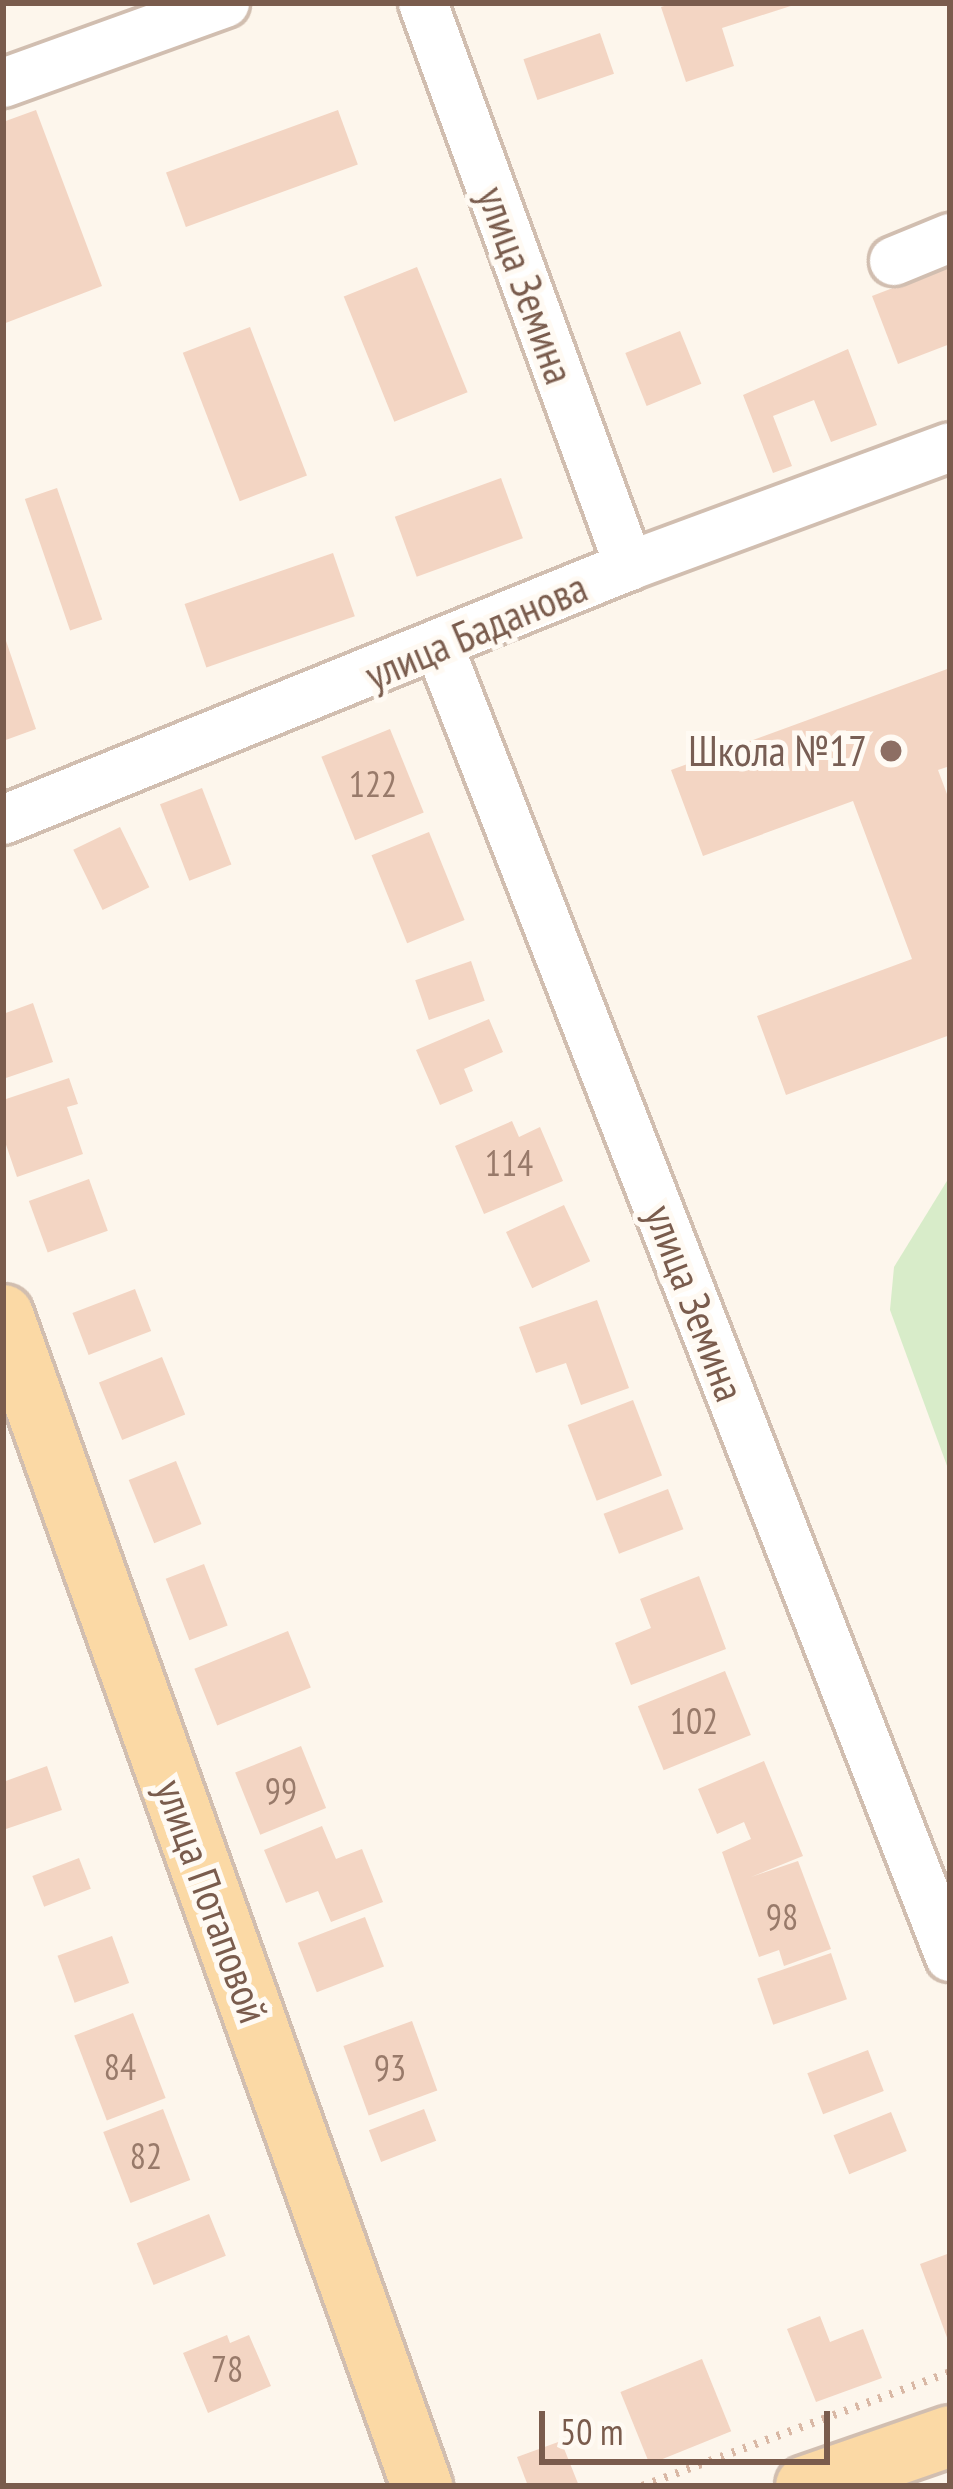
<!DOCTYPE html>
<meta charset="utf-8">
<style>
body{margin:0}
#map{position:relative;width:953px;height:2489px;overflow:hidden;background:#fdf6ec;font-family:"PT Sans Narrow",sans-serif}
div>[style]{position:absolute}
.green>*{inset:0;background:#d8ecc9}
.building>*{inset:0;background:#f3d5c3;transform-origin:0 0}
.path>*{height:8px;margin-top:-4px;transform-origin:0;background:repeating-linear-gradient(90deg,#d9b8a5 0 3px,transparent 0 12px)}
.roads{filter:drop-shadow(3px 0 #d1beb0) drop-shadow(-3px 0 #d1beb0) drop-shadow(0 3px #d1beb0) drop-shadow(0 -3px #d1beb0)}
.minor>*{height:48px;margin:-24px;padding:0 24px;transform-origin:24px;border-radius:24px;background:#fff}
.major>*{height:60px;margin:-30px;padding:0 30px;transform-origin:30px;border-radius:30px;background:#fbd9a5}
.dots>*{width:33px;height:33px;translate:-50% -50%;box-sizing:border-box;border:6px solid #fffaf3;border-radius:50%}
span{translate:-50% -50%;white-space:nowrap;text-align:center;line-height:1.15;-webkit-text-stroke:10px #fffaf3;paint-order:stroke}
.number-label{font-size:36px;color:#987a6a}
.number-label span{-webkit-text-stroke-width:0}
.street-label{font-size:42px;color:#7a5c4d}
.education-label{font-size:42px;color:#785e54}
.right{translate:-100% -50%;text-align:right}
.frame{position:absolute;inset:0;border:6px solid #7a5c4d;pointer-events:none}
.scale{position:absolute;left:539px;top:2411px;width:291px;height:54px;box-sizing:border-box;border:6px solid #7a5c4d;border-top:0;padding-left:15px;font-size:36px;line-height:42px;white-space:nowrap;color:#7a5c4d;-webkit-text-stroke:9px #fffaf3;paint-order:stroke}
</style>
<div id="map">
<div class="green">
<i style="clip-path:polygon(950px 1176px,950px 1474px,890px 1310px,894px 1267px)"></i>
</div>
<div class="building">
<i style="clip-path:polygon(673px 3px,796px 3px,797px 4px,722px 28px,734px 66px,686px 82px,661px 7px)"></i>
<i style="left:600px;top:33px;width:43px;height:81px;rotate:71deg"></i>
<i style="clip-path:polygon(36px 110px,102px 286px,3px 324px,3px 122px)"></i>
<i style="left:338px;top:110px;width:58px;height:183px;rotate:70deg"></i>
<i style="clip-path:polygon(950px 266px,950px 344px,898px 364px,872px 296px)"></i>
<i style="left:417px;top:267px;width:135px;height:79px;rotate:68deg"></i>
<i style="left:250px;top:327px;width:159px;height:72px;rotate:69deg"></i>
<i style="left:680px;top:331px;width:57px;height:59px;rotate:68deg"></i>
<i style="clip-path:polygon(848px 349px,877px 425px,831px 442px,814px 400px,773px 416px,792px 466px,773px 473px,743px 395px)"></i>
<i style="left:501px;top:478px;width:64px;height:113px;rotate:70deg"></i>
<i style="left:57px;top:488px;width:139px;height:34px;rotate:71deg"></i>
<i style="left:333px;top:553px;width:67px;height:157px;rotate:71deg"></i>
<i style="clip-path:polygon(3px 632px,36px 729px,3px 741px)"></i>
<i style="clip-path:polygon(950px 668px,950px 766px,938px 770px,950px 802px,950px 1035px,786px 1095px,757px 1016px,912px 959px,853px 801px,703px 856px,671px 770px)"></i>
<i style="left:390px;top:729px;width:90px;height:74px;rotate:68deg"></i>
<i style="left:202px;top:788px;width:82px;height:45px;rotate:69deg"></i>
<i style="left:120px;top:827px;width:67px;height:52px;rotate:64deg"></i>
<i style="left:429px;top:832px;width:95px;height:62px;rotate:68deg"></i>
<i style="left:471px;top:961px;width:42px;height:59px;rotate:71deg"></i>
<i style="clip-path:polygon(33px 1003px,53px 1062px,3px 1079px,3px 1014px)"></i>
<i style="clip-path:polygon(489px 1019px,503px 1052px,464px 1069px,473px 1091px,440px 1105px,416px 1050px)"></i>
<i style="clip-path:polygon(69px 1078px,78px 1104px,67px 1107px,83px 1154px,17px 1177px,3px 1136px,3px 1100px)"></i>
<i style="clip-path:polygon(512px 1121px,519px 1137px,540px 1127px,563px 1181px,484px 1214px,455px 1146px)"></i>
<i style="left:89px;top:1179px;width:55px;height:64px;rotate:70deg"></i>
<i style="left:564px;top:1205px;width:62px;height:64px;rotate:65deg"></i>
<i style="left:135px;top:1289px;width:45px;height:67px;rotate:69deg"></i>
<i style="clip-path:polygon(597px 1300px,629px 1388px,581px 1405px,566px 1363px,536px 1373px,519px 1327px)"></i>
<i style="left:162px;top:1357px;width:62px;height:68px;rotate:68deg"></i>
<i style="left:633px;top:1400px;width:81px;height:70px;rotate:69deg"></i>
<i style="left:176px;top:1461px;width:68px;height:51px;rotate:68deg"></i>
<i style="left:668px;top:1489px;width:43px;height:69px;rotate:69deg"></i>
<i style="left:204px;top:1564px;width:66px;height:41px;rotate:69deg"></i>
<i style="clip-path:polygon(699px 1576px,726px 1649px,631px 1685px,615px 1643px,651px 1628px,640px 1599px)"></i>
<i style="left:288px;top:1631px;width:61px;height:101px;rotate:68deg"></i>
<i style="left:725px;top:1671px;width:69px;height:94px;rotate:68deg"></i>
<i style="left:301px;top:1746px;width:67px;height:71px;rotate:68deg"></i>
<i style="clip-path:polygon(764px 1761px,803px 1856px,751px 1877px,798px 1861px,831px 1949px,784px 1966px,779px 1950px,759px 1957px,722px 1852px,751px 1839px,744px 1822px,717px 1834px,698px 1789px)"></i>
<i style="clip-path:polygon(47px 1766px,62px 1810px,3px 1830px,3px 1782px)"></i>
<i style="clip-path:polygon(322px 1826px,336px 1859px,362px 1849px,383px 1902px,331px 1922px,318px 1891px,286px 1903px,264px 1850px)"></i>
<i style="left:79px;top:1858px;width:33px;height:50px;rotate:69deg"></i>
<i style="left:365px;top:1917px;width:53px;height:72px;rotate:69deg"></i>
<i style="left:112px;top:1936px;width:50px;height:58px;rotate:70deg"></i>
<i style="left:831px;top:1953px;width:49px;height:78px;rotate:71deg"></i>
<i style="left:133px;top:2013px;width:91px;height:63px;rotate:69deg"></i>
<i style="left:412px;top:2021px;width:74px;height:73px;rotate:70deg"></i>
<i style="left:868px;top:2050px;width:44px;height:65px;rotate:69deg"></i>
<i style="left:163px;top:2109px;width:76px;height:64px;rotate:69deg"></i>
<i style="left:424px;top:2109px;width:34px;height:59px;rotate:69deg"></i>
<i style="left:891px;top:2112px;width:42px;height:62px;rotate:68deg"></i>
<i style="left:209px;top:2214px;width:45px;height:78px;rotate:68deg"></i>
<i style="clip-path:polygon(950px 2253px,950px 2343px,949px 2343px,920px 2264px)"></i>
<i style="clip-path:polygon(820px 2316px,830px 2342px,863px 2329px,882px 2378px,816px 2402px,787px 2329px)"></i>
<i style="clip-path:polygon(227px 2335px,230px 2343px,249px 2335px,271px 2386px,208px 2413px,183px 2353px)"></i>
<i style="left:702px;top:2359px;width:78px;height:88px;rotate:68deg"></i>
<i style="clip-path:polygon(561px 2441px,579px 2486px,528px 2486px,517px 2457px)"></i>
</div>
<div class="path">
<i style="left:642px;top:2486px;width:328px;rotate:-20.3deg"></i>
</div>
<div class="roads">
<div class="minor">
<i style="left:423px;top:3px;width:600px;rotate:69.9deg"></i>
<i style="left:3px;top:83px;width:236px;rotate:-19.8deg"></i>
<i style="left:894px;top:261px;width:61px;rotate:-22.3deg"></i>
<i style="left:440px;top:649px;width:1404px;rotate:68.7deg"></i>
<i style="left:3px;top:820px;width:676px;rotate:-22.08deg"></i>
<i style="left:629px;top:566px;width:342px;rotate:-20.3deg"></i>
</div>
<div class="major">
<i style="left:3px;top:1315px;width:1244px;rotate:70.31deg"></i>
<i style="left:806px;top:2486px;width:152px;rotate:-19.1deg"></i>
</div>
</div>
<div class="dots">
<i style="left:891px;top:751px;background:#8d6e63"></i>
</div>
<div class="number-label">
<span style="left:373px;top:784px">122</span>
<span style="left:509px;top:1163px">114</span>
<span style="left:694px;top:1721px">102</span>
<span style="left:281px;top:1791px">99</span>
<span style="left:782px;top:1917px">98</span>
<span style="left:120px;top:2067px">84</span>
<span style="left:390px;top:2068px">93</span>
<span style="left:146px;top:2156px">82</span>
<span style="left:227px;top:2369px">78</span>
</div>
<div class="street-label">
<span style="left:526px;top:285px;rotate:70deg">улица Земина</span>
<span style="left:476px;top:631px;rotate:-23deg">улица Баданова</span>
<span style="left:695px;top:1303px;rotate:69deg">улица Земина</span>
<span style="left:212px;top:1901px;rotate:70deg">улица Потаповой</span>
</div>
<div class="education-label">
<span class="right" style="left:867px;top:751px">Школа №17</span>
</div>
<div class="frame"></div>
<div class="scale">50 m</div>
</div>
